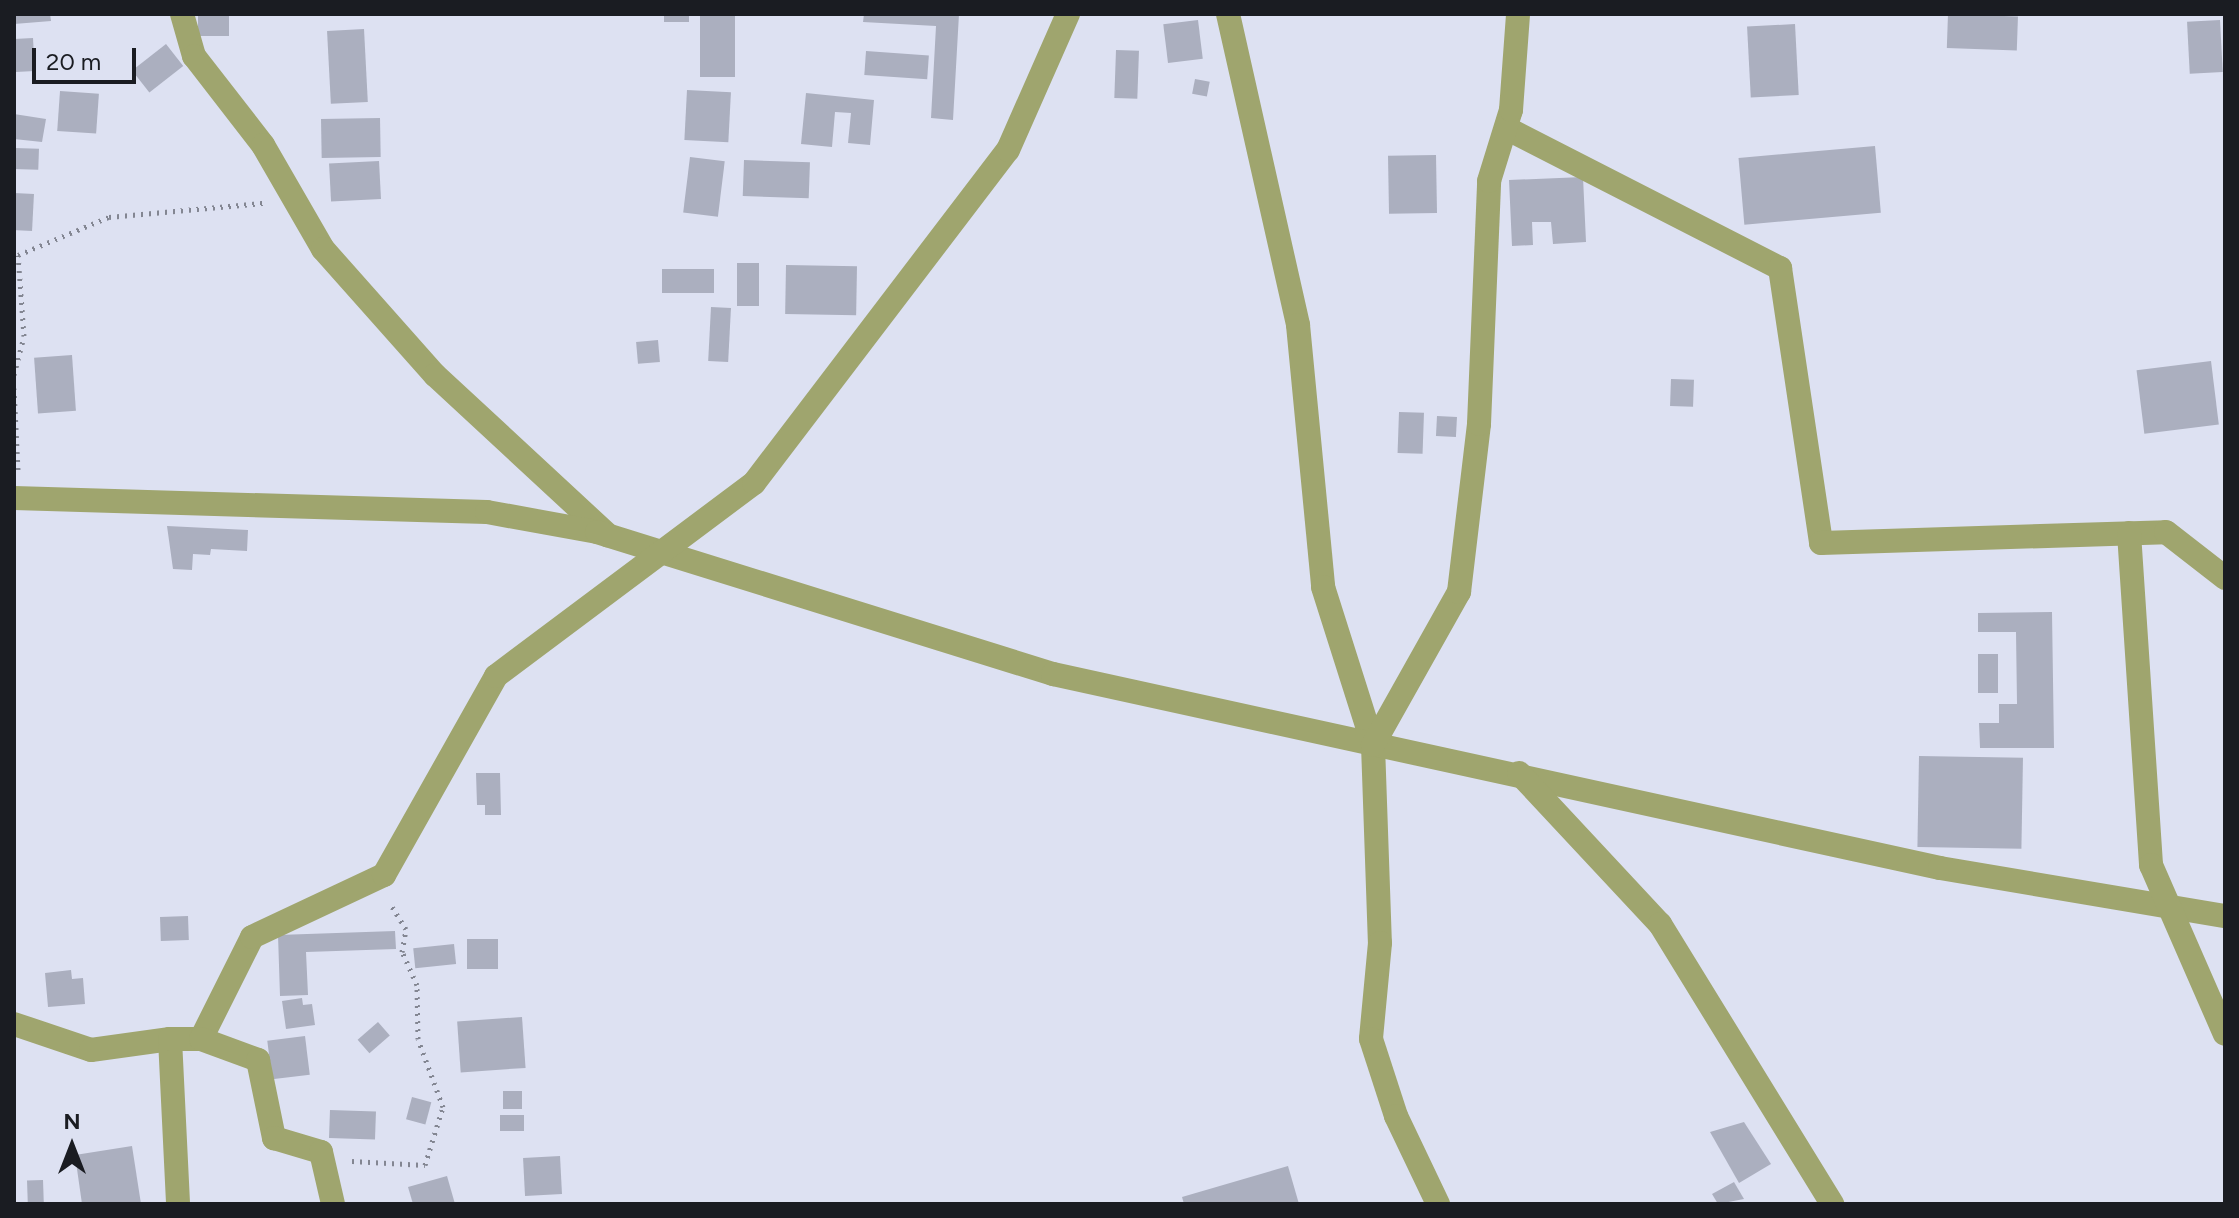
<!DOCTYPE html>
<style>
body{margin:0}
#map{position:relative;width:2239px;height:1218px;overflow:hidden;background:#dde1f2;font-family:Figtree,sans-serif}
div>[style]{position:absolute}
.building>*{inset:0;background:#abafbf;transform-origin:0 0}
.path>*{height:5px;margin-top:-2.5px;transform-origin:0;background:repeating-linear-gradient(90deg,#838692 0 2px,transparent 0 8px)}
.street>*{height:24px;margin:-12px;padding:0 12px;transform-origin:12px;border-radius:12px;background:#9fa56e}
span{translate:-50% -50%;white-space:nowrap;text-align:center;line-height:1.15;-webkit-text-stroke:7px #dde1f2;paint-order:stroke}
.frame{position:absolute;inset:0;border:16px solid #1a1c22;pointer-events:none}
.north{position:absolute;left:32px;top:1106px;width:80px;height:80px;-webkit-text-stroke:6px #dde1f2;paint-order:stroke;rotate:0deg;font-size:22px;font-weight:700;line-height:32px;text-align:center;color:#1a1c22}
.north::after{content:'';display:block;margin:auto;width:28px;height:36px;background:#1a1c22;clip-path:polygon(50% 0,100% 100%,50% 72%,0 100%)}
.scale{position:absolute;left:32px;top:48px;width:104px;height:36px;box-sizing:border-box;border:4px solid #1a1c22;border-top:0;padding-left:10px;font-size:24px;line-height:28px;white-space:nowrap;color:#1a1c22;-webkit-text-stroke:6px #dde1f2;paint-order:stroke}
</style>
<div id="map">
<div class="building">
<i style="clip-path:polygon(14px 14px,50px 14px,51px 21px,14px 24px)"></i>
<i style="left:198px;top:14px;width:31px;height:22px"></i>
<i style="left:664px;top:14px;width:25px;height:8px"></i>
<i style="left:700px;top:14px;width:35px;height:63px"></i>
<i style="clip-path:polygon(864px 14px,959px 14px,953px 120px,931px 118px,936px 26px,863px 22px)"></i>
<i style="left:1948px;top:14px;width:70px;height:34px;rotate:2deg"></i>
<i style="left:1198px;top:20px;width:39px;height:35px;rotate:83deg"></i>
<i style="left:2220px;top:20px;width:52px;height:33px;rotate:87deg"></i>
<i style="left:1795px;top:24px;width:71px;height:48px;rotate:87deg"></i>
<i style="left:364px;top:29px;width:73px;height:37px;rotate:87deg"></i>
<i style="left:33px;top:38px;width:33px;height:19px;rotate:87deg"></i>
<i style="left:166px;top:44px;width:28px;height:43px;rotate:52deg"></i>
<i style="left:1116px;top:50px;width:23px;height:48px;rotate:2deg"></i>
<i style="left:866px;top:51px;width:63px;height:24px;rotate:4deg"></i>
<i style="left:1195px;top:79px;width:15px;height:15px;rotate:11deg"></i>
<i style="left:687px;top:90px;width:44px;height:50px;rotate:3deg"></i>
<i style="left:60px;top:91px;width:39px;height:40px;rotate:4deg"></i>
<i style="clip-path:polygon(806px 93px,874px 100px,870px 145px,848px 143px,851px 113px,835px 112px,832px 147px,801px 144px)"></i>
<i style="clip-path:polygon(14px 114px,46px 119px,42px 142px,14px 139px)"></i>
<i style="left:380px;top:118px;width:39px;height:59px;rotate:89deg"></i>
<i style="left:1875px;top:146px;width:67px;height:137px;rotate:85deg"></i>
<i style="left:14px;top:148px;width:25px;height:21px;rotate:2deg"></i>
<i style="left:1436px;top:155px;width:58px;height:48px;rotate:89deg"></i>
<i style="left:690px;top:157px;width:35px;height:56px;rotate:7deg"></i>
<i style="left:744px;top:160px;width:66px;height:36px;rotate:2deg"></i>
<i style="left:379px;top:161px;width:38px;height:50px;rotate:87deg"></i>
<i style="clip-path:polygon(1583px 177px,1586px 242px,1553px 244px,1551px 222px,1532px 222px,1533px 245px,1512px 246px,1509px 180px)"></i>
<i style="left:14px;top:193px;width:20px;height:37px;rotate:3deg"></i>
<i style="left:737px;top:263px;width:22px;height:43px"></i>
<i style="left:786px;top:265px;width:71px;height:49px;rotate:1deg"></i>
<i style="left:662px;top:269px;width:52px;height:24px"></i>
<i style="left:711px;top:307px;width:20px;height:54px;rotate:3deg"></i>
<i style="left:658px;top:340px;width:22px;height:22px;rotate:85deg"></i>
<i style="left:72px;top:355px;width:56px;height:38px;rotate:86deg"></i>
<i style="left:2211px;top:361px;width:64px;height:75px;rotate:83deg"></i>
<i style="left:1671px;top:379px;width:23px;height:27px;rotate:2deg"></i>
<i style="left:1399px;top:412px;width:25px;height:41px;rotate:2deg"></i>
<i style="left:1437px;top:416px;width:20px;height:20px;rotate:3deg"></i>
<i style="clip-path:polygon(167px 526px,248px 530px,247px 551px,211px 549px,210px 555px,193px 554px,192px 570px,173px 569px)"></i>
<i style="clip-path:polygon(2052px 612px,2054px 748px,1980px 748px,1979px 723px,1999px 723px,1999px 704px,2017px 704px,2016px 632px,1978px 632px,1978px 613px)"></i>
<i style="left:1978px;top:654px;width:20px;height:39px"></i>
<i style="left:1919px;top:756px;width:104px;height:91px;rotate:1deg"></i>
<i style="clip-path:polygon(476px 773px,500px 773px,501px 815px,485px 815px,485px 805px,477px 805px)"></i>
<i style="left:188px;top:916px;width:24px;height:28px;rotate:88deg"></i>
<i style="clip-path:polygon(395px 931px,396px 949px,306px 952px,308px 995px,280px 996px,278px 935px)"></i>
<i style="left:467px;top:939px;width:31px;height:30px"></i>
<i style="left:454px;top:944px;width:20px;height:41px;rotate:84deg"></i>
<i style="clip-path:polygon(71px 970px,72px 979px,83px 978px,85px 1004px,48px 1007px,45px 973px)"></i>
<i style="clip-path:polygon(302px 998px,303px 1005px,312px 1004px,315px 1025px,286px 1029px,282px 1001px)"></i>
<i style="left:522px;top:1017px;width:51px;height:65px;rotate:86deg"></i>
<i style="left:378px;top:1022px;width:18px;height:27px;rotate:49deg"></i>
<i style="left:305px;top:1036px;width:39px;height:38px;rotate:83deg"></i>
<i style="left:503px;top:1091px;width:19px;height:18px"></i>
<i style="left:412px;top:1097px;width:20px;height:23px;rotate:15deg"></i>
<i style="left:330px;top:1110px;width:46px;height:28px;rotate:2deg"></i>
<i style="left:524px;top:1115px;width:16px;height:24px;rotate:90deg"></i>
<i style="clip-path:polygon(1744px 1122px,1771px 1164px,1739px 1183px,1710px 1132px)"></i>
<i style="clip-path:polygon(132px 1146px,141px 1204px,82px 1204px,75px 1155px)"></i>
<i style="left:560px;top:1156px;width:38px;height:37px;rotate:87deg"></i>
<i style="clip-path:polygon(1288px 1166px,1299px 1204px,1184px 1204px,1182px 1197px)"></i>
<i style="clip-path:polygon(447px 1176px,455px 1204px,413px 1204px,408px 1187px)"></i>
<i style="left:43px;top:1180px;width:24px;height:16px;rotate:88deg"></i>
<i style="clip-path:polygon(1734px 1182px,1744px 1199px,1718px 1204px,1712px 1194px)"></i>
</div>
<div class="path">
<i style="left:14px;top:375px;width:40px;rotate:-75.6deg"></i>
<i style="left:24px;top:336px;width:81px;rotate:-94.2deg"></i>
<i style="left:18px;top:255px;width:99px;rotate:-22.7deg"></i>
<i style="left:109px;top:217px;width:156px;rotate:-5.2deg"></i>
<i style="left:14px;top:388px;width:82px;rotate:87.2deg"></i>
<i style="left:352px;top:1161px;width:73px;rotate:3.1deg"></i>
<i style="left:425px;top:1165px;width:61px;rotate:-72.8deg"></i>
<i style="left:443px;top:1107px;width:72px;rotate:-110.2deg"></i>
<i style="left:418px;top:1039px;width:54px;rotate:-91.1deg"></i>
<i style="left:417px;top:985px;width:36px;rotate:-114deg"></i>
<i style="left:402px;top:952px;width:23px;rotate:-80deg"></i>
<i style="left:406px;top:929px;width:31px;rotate:-122deg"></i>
</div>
<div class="street">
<i style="left:182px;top:14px;width:44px;rotate:74.1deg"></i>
<i style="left:194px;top:56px;width:113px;rotate:52.2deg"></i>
<i style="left:263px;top:145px;width:120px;rotate:60deg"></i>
<i style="left:323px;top:249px;width:169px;rotate:48.4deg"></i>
<i style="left:435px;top:375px;width:236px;rotate:42.8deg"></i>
<i style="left:1228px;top:14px;width:319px;rotate:77.3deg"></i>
<i style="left:1298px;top:325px;width:263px;rotate:84.5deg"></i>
<i style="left:1323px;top:587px;width:166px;rotate:72.4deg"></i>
<i style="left:1373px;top:745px;width:198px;rotate:88deg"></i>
<i style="left:1380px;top:943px;width:96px;rotate:95.4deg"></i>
<i style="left:1371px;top:1039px;width:81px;rotate:72deg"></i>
<i style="left:1396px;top:1116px;width:98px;rotate:64.5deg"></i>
<i style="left:1506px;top:128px;width:308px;rotate:27.1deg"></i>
<i style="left:1780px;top:268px;width:278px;rotate:81.5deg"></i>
<i style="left:1821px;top:543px;width:345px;rotate:-1.8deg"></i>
<i style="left:2166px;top:532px;width:75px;rotate:37.9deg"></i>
<i style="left:14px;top:498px;width:473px;rotate:1.7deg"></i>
<i style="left:487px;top:512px;width:112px;rotate:10.3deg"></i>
<i style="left:597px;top:532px;width:478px;rotate:17.3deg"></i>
<i style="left:1053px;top:674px;width:908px;rotate:12.34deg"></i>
<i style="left:1940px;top:868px;width:289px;rotate:9.6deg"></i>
<i style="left:2129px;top:533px;width:333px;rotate:86.2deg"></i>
<i style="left:2151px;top:865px;width:184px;rotate:66.4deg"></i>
<i style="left:1373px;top:745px;width:176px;rotate:-60.7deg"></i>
<i style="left:1459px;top:592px;width:169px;rotate:-83.2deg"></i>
<i style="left:1479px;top:424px;width:243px;rotate:-87.6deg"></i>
<i style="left:1489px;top:181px;width:74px;rotate:-72.8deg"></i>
<i style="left:1511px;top:110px;width:96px;rotate:-85.8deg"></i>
<i style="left:1519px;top:773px;width:207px;rotate:47deg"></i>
<i style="left:1660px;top:924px;width:329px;rotate:58.4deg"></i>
<i style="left:14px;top:1024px;width:81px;rotate:18.7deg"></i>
<i style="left:91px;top:1050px;width:80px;rotate:-7.9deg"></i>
<i style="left:170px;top:1039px;width:165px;rotate:87.2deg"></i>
<i style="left:170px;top:1039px;width:31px"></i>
<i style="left:201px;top:1039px;width:114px;rotate:-63.4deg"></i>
<i style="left:252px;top:937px;width:146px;rotate:-25.2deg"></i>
<i style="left:384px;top:875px;width:228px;rotate:-60.6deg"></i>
<i style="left:496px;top:676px;width:322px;rotate:-36.8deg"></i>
<i style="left:754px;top:483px;width:419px;rotate:-52.7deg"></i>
<i style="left:1008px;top:150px;width:149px;rotate:-66.2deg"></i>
<i style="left:201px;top:1039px;width:61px;rotate:20.2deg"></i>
<i style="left:258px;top:1060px;width:80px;rotate:78.4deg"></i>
<i style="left:274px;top:1138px;width:49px;rotate:16.6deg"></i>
<i style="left:321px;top:1152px;width:53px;rotate:77deg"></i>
</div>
<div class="frame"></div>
<div class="north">N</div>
<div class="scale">20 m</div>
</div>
